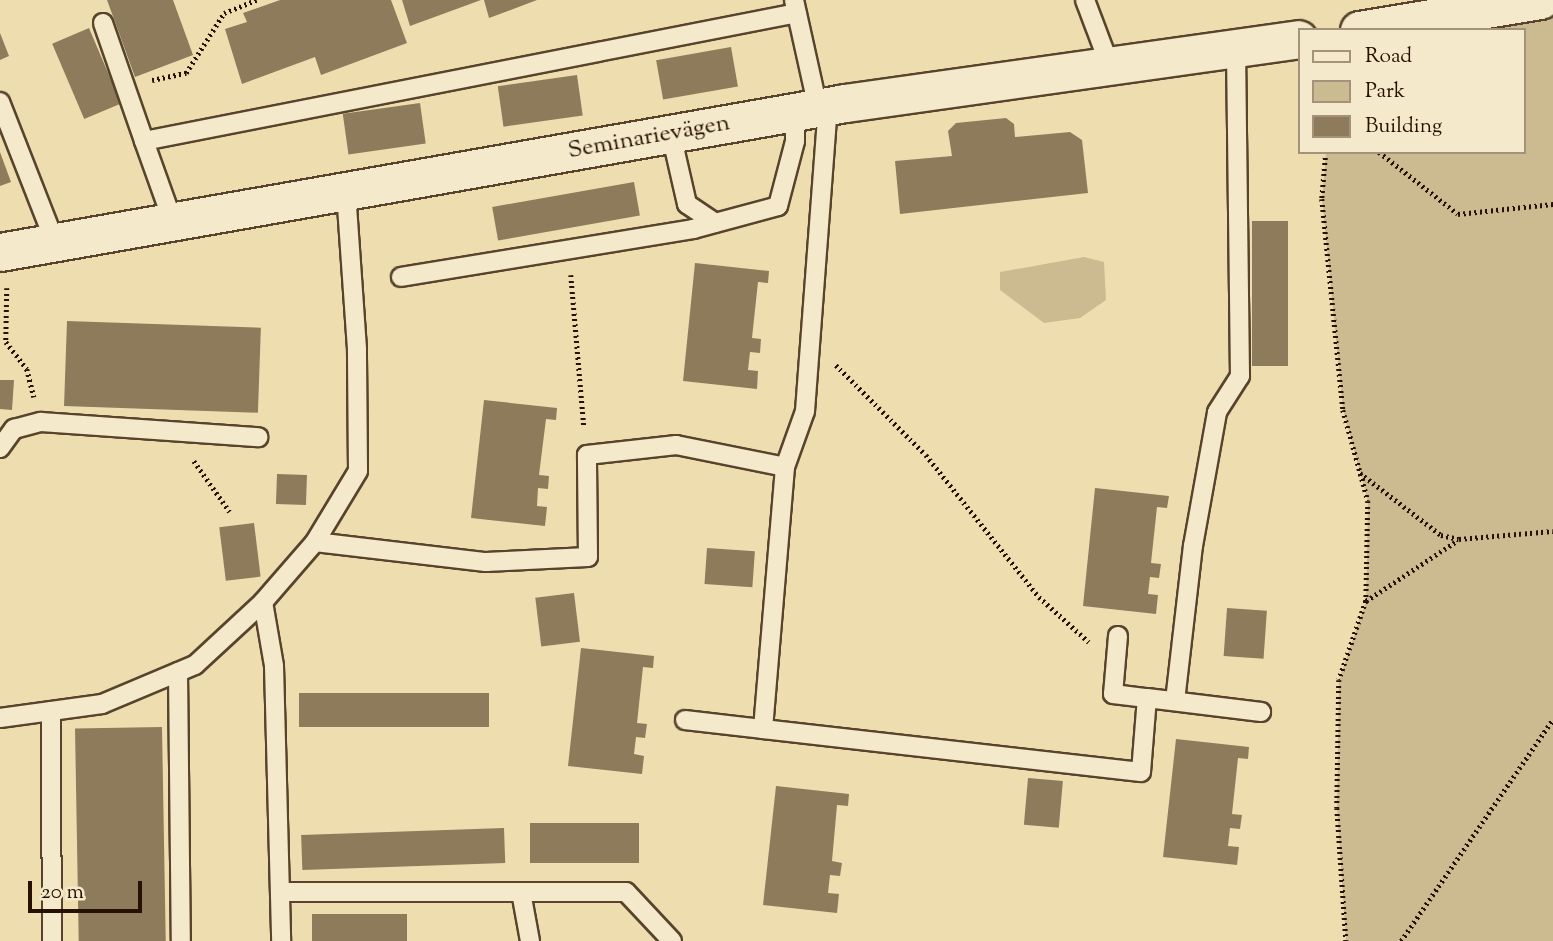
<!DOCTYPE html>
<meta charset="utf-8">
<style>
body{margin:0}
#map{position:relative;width:1553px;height:941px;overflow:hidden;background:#eedeaf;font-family:"Sorts Mill Goudy",serif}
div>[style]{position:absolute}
.green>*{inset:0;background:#ccbb91}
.building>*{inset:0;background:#8e7b5b;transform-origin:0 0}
.path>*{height:4.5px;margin-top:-2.25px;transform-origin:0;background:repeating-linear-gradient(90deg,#261000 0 2px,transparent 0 5.5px)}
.roads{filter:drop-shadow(2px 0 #58442c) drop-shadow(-2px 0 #58442c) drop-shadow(0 2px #58442c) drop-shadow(0 -2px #58442c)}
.lane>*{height:18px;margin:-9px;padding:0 9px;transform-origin:9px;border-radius:9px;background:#f4eacb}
.street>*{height:37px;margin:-18.5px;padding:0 18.5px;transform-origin:18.5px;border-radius:18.5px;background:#f4eacb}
span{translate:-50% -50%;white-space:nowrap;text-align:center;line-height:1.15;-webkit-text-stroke:6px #f4eacb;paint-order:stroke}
.street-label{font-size:24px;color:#261000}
.legend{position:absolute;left:1298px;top:28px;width:228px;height:126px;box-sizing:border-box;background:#f4eacb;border:2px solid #a2937a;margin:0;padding:9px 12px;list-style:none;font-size:21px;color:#261000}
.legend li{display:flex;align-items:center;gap:14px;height:35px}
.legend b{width:35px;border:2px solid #a2937a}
.scale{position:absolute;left:28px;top:881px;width:114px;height:32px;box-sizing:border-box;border:4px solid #261000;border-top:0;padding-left:9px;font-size:21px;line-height:24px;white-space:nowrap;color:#261000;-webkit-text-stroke:5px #f4eacb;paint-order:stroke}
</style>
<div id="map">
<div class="green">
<i style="clip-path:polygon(1553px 18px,1553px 941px,1346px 941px,1337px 808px,1339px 680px,1366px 601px,1368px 501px,1343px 410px,1322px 199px,1326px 152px,1523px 152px,1523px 30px,1476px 30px)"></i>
<i style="clip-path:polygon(1084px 257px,1104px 262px,1106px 300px,1080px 318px,1044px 323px,1000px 290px,1000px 272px)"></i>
</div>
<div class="building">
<i style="clip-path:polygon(107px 0,173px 0,193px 55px,135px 77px)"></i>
<i style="clip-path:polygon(280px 0,391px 0,407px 43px,321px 75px,315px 57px,242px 84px,225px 29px,247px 22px,243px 13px)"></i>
<i style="clip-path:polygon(402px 0,481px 0,410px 26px)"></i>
<i style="clip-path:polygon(484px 0,537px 0,489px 18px)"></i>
<i style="left:89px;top:28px;width:82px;height:40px;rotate:67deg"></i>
<i style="clip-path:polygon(0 33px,9px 56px,0 60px)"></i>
<i style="left:731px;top:47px;width:40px;height:76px;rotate:80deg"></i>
<i style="left:577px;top:75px;width:41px;height:80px;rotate:82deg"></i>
<i style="left:420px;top:103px;width:41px;height:78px;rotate:82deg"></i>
<i style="clip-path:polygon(1006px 118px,1014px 124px,1015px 137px,1070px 132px,1082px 140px,1088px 193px,900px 214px,895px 161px,952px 156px,948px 131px,956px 123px)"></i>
<i style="clip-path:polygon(0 152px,11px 182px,0 186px)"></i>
<i style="left:634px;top:182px;width:34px;height:144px;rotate:80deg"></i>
<i style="left:1252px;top:221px;width:36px;height:145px"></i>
<i style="clip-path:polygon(695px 263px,769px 271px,768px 283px,758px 282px,752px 338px,761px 339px,760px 353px,750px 352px,748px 370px,758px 371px,757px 389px,683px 381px)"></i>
<i style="left:67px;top:321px;width:194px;height:85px;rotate:2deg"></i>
<i style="clip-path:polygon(0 380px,14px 380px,12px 410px,0 409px)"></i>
<i style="clip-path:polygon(484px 400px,557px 408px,556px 420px,546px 419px,539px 475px,549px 476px,548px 489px,538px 488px,537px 506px,547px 507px,545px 526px,471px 518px)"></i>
<i style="left:277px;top:474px;width:30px;height:30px;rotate:2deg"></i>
<i style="clip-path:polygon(1095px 488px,1169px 496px,1167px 508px,1157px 507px,1151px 563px,1161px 564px,1159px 578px,1150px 577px,1148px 594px,1158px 595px,1156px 614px,1083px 606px)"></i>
<i style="left:254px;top:523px;width:54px;height:35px;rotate:83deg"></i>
<i style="left:707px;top:548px;width:48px;height:36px;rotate:4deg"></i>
<i style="left:574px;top:593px;width:49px;height:39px;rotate:83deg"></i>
<i style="left:1227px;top:608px;width:40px;height:48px;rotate:4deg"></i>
<i style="clip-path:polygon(581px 648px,654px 656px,653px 668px,643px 667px,637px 723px,647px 724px,645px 738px,636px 737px,634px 754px,644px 756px,642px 774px,568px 766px)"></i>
<i style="left:489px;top:693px;width:34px;height:190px;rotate:90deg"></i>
<i style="left:162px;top:727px;width:214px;height:87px;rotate:89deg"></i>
<i style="clip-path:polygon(1176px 739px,1249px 747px,1248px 759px,1238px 758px,1232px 814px,1242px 815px,1240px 829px,1230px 828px,1228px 846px,1239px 847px,1237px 865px,1163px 857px)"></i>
<i style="left:1028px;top:778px;width:35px;height:47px;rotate:5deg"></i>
<i style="clip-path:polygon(776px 786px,849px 794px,848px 806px,837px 805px,832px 861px,842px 863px,840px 876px,830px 875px,828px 893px,839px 894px,837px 913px,763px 905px)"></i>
<i style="left:639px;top:823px;width:40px;height:109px;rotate:90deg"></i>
<i style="left:504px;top:828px;width:35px;height:203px;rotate:88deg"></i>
<i style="left:312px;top:914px;width:95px;height:27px"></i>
</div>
<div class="path">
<i style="left:152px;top:80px;width:35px;rotate:-12deg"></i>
<i style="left:186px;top:73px;width:71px;rotate:-57.7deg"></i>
<i style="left:224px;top:13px;width:35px;rotate:-22deg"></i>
<i style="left:1326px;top:152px;width:47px;rotate:94.9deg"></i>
<i style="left:1322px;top:199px;width:212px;rotate:84.3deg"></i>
<i style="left:1343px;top:410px;width:94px;rotate:74.6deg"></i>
<i style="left:1368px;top:501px;width:100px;rotate:91.1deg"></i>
<i style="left:1366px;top:601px;width:83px;rotate:108.9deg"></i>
<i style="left:1339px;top:680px;width:128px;rotate:90.9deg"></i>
<i style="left:1337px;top:808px;width:133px;rotate:86.1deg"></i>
<i style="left:1379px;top:152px;width:100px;rotate:38.1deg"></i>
<i style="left:1458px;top:214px;width:96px;rotate:-6deg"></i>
<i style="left:571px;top:275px;width:153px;rotate:85.1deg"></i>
<i style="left:7px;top:288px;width:54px;rotate:91.1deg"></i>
<i style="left:6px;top:342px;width:34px;rotate:52deg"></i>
<i style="left:27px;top:369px;width:29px;rotate:76deg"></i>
<i style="left:836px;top:365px;width:127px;rotate:45deg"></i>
<i style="left:926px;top:455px;width:181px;rotate:51.5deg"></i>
<i style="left:1039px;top:597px;width:67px;rotate:42deg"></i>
<i style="left:194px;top:461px;width:62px;rotate:54.8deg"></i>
<i style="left:1360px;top:473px;width:102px;rotate:37.4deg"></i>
<i style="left:1441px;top:535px;width:18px;rotate:13deg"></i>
<i style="left:1459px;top:539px;width:94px;rotate:-4.9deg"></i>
<i style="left:1366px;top:601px;width:110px;rotate:-33.5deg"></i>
<i style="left:1401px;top:941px;width:269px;rotate:-55.6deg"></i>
</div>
<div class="roads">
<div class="lane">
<i style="left:794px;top:0;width:111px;rotate:77.5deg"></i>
<i style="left:1085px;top:0;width:71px;rotate:69.3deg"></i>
<i style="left:103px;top:23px;width:125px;rotate:70.8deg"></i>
<i style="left:144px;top:141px;width:665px;rotate:-11.09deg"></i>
<i style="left:0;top:102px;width:150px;rotate:68.6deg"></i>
<i style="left:671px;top:134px;width:72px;rotate:77.1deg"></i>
<i style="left:687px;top:204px;width:34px;rotate:34deg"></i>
<i style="left:144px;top:141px;width:86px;rotate:70.3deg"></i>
<i style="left:401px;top:277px;width:296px;rotate:-9.3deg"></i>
<i style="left:693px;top:229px;width:88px;rotate:-15.1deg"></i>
<i style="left:778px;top:206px;width:67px;rotate:-75.3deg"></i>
<i style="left:795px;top:141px;width:29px;rotate:-90deg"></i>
<i style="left:0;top:448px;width:24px;rotate:-54deg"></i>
<i style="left:14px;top:429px;width:28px;rotate:-15deg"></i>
<i style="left:41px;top:422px;width:218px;rotate:4deg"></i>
<i style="left:315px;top:542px;width:172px;rotate:6.7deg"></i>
<i style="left:486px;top:562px;width:102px;rotate:-2.8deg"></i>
<i style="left:588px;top:557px;width:102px;rotate:-90.6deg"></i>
<i style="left:587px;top:455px;width:90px;rotate:-6.4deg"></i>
<i style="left:676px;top:445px;width:111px;rotate:11.4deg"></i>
<i style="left:263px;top:602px;width:65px;rotate:80.2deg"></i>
<i style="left:274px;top:666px;width:275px;rotate:88.5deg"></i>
<i style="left:1118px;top:636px;width:58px;rotate:94.9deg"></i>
<i style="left:1113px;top:694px;width:34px;rotate:7deg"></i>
<i style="left:178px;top:672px;width:269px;rotate:89.4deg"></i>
<i style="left:1175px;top:701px;width:156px;rotate:-83.4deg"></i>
<i style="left:1193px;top:546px;width:136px;rotate:-79.8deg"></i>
<i style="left:1217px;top:412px;width:43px;rotate:-57.4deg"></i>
<i style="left:1240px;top:376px;width:328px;rotate:-90.7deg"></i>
<i style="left:51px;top:711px;width:230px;rotate:89.8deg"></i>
<i style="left:0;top:718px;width:103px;rotate:-7.8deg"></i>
<i style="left:102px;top:704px;width:101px;rotate:-22.8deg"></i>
<i style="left:195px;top:665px;width:93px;rotate:-42.8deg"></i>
<i style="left:263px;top:602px;width:79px;rotate:-49.1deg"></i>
<i style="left:315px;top:542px;width:83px;rotate:-58.8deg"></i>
<i style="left:358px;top:471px;width:122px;rotate:-90.5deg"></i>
<i style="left:357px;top:349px;width:157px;rotate:-94deg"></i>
<i style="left:685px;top:720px;width:79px;rotate:6.6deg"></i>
<i style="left:763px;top:729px;width:263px;rotate:-85.2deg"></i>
<i style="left:785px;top:467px;width:59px;rotate:-70.3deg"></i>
<i style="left:805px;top:411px;width:305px;rotate:-85.7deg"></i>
<i style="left:763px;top:729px;width:380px;rotate:6.5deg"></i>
<i style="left:1141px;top:772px;width:74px;rotate:-85.4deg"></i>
<i style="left:1147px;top:698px;width:115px;rotate:7deg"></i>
<i style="left:281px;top:892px;width:345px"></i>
<i style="left:626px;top:892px;width:67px;rotate:46.8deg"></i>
<i style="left:521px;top:892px;width:50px;rotate:79.6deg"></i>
</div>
<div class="street">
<i style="left:1359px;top:30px;width:184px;rotate:-9.4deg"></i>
<i style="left:0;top:252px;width:858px;rotate:-10deg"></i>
<i style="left:845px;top:103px;width:458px;rotate:-8deg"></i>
</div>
</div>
<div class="street-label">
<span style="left:649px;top:138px;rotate:-10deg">Seminarievägen</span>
</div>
<ul class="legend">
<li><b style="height:9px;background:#f4eacb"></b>Road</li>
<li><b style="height:19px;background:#ccbb91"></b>Park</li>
<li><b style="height:19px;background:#8e7b5b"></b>Building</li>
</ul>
<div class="scale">20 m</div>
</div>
